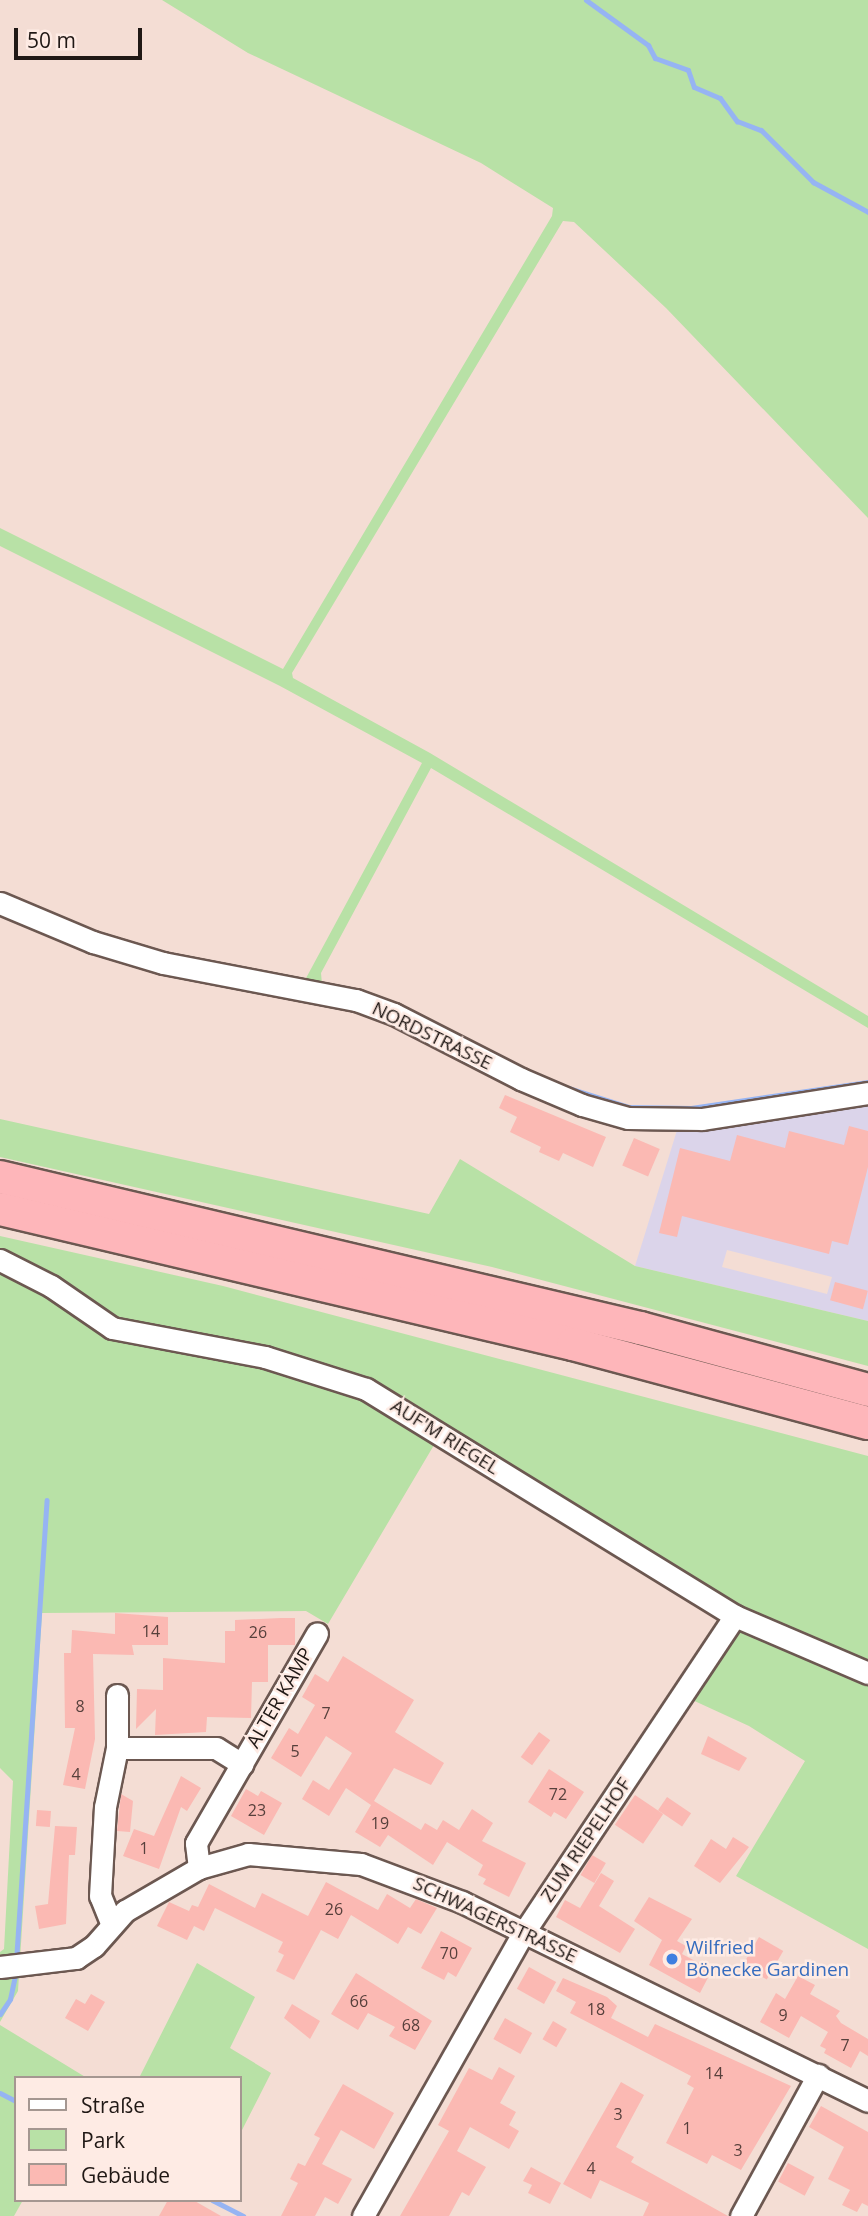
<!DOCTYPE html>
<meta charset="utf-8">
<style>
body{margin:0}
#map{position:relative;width:868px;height:2216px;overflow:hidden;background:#f4ddd4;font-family:"Open Sans",sans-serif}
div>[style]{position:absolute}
.industrial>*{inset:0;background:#dbd4ea}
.green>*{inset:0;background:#b8e1a6}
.stream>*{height:5px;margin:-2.5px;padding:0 2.5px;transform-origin:2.5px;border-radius:2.5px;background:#96b4f3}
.building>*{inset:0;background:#fbb9b3;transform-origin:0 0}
.roads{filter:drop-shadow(2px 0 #6c5851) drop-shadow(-2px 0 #6c5851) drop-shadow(0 2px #6c5851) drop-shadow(0 -2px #6c5851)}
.minor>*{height:21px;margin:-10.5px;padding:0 10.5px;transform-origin:10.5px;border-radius:10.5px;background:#fff}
.highway>*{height:32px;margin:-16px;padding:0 16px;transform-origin:16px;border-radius:16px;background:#feb6ba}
.dots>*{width:19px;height:19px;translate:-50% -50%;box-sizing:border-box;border:4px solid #feebe4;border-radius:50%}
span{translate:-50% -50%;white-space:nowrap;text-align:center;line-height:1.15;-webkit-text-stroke:5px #feebe4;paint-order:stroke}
.number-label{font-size:16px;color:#57403c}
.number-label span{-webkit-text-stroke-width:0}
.street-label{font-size:19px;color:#201815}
.shop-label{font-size:19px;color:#366cbe}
.left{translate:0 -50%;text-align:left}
.legend{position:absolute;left:14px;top:2076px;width:228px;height:126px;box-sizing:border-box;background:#feebe4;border:2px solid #a59791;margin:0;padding:9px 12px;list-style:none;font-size:21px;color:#201815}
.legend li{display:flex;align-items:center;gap:14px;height:35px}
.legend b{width:35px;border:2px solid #a59791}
.scale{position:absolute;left:14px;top:28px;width:128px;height:32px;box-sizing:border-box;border:4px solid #201815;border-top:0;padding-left:9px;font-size:21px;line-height:24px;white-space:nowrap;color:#201815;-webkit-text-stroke:5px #feebe4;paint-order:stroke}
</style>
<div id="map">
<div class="industrial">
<i style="clip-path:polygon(evenodd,868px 1102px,868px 1321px,635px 1266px,678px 1127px,868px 1102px,727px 1250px,832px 1277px,827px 1294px,722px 1267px,727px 1250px)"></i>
</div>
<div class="green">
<i style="clip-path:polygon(162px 0,868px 0,868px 518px,666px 308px,574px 222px,563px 221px,292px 673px,293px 678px,430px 753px,868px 1016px,868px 1028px,431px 768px,321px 973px,322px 984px,305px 980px,422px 763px,280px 686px,0 546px,0 528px,283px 669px,552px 216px,553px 208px,481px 163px,248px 53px)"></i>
<i style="clip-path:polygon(0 1119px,429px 1214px,460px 1159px,635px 1266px,868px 1321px,868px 1366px,492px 1267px,0 1157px)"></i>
<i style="clip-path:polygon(0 1236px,223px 1286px,868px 1456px,868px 1949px,736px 1876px,805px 1761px,749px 1726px,688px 1698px,720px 1617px,437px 1440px,328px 1624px,306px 1611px,42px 1613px,18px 1991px,0 2022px,0 1952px,4px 1949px,13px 1781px,0 1768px)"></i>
<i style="clip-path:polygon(197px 1963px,255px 1997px,230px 2048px,271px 2073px,240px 2134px,240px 2078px,139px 2078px)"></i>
<i style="clip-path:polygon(0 2025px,87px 2078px,16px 2078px,16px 2200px,23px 2200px,14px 2216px,0 2216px)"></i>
</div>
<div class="stream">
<i style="left:586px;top:0;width:77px;rotate:36deg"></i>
<i style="left:648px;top:45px;width:15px;rotate:62deg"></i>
<i style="left:655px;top:58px;width:35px;rotate:20deg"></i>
<i style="left:688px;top:70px;width:18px;rotate:71deg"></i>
<i style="left:694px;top:87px;width:28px;rotate:23deg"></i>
<i style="left:720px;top:98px;width:29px;rotate:54deg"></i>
<i style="left:737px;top:121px;width:26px;rotate:21deg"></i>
<i style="left:761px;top:130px;width:74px;rotate:45deg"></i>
<i style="left:813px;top:182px;width:63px;rotate:28.6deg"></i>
<i style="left:568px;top:1088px;width:64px;rotate:17.3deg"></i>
<i style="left:629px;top:1107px;width:62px;rotate:0.9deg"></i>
<i style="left:691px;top:1108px;width:179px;rotate:-8.4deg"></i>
<i style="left:16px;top:1961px;width:462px;rotate:-86.2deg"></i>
<i style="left:0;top:2014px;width:18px;rotate:-56deg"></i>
<i style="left:10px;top:1999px;width:29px;rotate:-78deg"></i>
<i style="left:0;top:2093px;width:18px;rotate:27deg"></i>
<i style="left:212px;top:2200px;width:35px;rotate:27deg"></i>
</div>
<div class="building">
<i style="clip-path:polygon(505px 1095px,606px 1137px,593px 1167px,563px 1153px,559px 1161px,539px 1152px,541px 1147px,510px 1132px,517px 1117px,499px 1108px)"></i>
<i style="clip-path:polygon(849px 1126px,868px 1131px,868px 1167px,848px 1245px,832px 1241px,829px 1254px,682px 1216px,677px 1237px,659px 1233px,680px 1148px,730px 1161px,737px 1135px,785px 1148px,789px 1131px,844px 1145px)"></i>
<i style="left:634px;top:1138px;width:28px;height:30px;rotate:23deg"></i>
<i style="left:835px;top:1282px;width:34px;height:19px;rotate:15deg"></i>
<i style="clip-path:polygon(115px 1613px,168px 1617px,168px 1645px,132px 1645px,134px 1655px,93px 1654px,95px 1739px,85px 1789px,63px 1785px,75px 1728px,65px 1728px,64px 1653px,71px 1653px,72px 1630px,115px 1634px)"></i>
<i style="clip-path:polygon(281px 1618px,295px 1618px,295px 1645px,268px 1645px,268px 1682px,252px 1682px,251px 1718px,207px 1717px,206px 1732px,155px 1735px,156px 1709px,136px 1729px,137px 1689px,163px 1690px,163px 1658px,225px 1663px,225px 1631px,235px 1631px,235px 1620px)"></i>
<i style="clip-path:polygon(343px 1656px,414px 1700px,395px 1732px,444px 1763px,431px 1785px,394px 1768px,374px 1801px,421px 1830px,425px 1823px,437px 1830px,443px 1820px,459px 1830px,472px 1809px,493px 1823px,482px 1841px,526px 1863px,509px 1897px,483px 1884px,486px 1879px,478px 1875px,483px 1865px,447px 1842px,433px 1865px,388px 1835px,380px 1847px,355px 1832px,371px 1805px,346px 1788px,329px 1816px,302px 1799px,313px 1780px,329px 1790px,352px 1753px,326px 1736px,301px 1777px,271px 1758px,289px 1728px,298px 1734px,315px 1705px,302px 1697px,315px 1674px,328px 1682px)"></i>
<i style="left:539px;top:1732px;width:14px;height:31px;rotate:36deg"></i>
<i style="clip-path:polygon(708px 1736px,747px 1758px,739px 1771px,701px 1754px)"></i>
<i style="clip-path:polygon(549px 1769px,584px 1792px,566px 1819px,554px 1812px,551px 1817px,528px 1802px)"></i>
<i style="clip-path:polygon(181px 1776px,201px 1788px,187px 1811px,181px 1807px,159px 1869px,123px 1856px,134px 1829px,154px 1836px)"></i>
<i style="clip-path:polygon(246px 1789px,258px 1796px,261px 1791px,282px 1803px,264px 1835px,231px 1816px)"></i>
<i style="clip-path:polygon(121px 1794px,133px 1801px,130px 1832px,117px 1831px)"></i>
<i style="left:635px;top:1795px;width:34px;height:36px;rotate:34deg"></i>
<i style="left:667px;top:1797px;width:29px;height:16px;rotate:34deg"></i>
<i style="left:37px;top:1810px;width:14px;height:16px;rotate:4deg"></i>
<i style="clip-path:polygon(55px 1826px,77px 1827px,75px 1855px,69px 1855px,66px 1924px,39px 1929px,35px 1906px,48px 1904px)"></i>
<i style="clip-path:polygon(733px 1837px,749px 1847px,720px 1883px,694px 1866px,711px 1839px,726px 1849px)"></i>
<i style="left:592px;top:1855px;width:16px;height:23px;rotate:30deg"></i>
<i style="clip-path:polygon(601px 1873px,614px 1881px,599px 1906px,635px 1929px,620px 1953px,556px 1917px,565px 1900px,580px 1908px)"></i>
<i style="clip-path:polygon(326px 1882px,378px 1910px,387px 1894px,410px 1908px,416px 1899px,437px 1908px,421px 1934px,408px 1927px,398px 1944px,351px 1915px,338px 1939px,321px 1930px,294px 1980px,276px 1971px,284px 1955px,278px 1952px,283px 1942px,215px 1908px,204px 1931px,194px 1926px,187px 1940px,157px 1926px,169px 1902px,189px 1911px,192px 1905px,198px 1907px,209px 1884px,255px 1908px,262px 1893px,308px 1916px)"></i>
<i style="clip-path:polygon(649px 1897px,692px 1919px,677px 1941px,686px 1946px,682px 1954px,712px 1970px,700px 1993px,649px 1965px,662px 1940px,634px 1921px)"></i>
<i style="clip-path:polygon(441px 1931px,472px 1948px,456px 1977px,448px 1972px,444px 1980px,421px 1968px)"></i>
<i style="left:759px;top:1937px;width:28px;height:33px;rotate:30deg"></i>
<i style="left:529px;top:1967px;width:31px;height:25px;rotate:29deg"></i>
<i style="clip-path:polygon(356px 1973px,432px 2021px,415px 2050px,389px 2036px,395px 2027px,368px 2013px,358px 2030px,331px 2014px)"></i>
<i style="clip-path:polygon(798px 1976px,815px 1985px,810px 1994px,840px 2011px,836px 2016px,841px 2023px,868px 2039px,868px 2056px,860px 2051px,851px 2068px,824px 2053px,826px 2049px,820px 2046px,828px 2032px,801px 2016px,789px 2038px,760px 2022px,776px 1993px,785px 1999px)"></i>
<i style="clip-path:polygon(563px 1978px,607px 1997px,617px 2006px,611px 2018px,648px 2037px,655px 2024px,791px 2086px,741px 2170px,712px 2155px,707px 2164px,666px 2143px,694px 2088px,687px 2084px,691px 2076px,570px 2013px,576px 2002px,556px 1991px)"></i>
<i style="clip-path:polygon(91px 1994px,105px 2002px,88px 2031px,65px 2018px,76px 1999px,85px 2004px)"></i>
<i style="clip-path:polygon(292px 2004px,320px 2021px,310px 2039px,284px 2018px)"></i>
<i style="left:505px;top:2018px;width:31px;height:24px;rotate:29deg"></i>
<i style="left:553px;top:2021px;width:16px;height:21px;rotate:30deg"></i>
<i style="clip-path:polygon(499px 2067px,515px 2076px,500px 2103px,516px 2112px,509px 2125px,519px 2131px,509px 2149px,470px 2127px,457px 2151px,486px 2167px,469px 2196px,462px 2192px,449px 2216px,400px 2216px,449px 2131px,438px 2125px,469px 2068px,492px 2080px)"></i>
<i style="clip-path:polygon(621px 2082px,644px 2095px,616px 2147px,634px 2157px,631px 2162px,728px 2216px,643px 2216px,649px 2203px,600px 2180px,591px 2199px,563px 2184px)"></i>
<i style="clip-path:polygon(343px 2084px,394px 2113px,374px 2149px,341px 2130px,322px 2164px,352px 2179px,338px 2204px,325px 2197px,315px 2216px,281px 2216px,298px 2183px,290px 2179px,298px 2163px,305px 2166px,320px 2138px,314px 2135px)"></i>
<i style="clip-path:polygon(821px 2106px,868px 2132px,868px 2206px,862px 2203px,857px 2212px,842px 2205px,850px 2190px,828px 2179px,844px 2147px,809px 2127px)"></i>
<i style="left:788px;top:2163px;width:30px;height:21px;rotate:28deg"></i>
<i style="clip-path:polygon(531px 2167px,561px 2183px,550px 2204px,528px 2193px,532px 2185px,523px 2181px)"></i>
<i style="clip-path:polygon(168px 2200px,193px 2200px,221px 2216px,159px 2216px)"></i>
</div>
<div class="roads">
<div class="minor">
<i style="left:0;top:903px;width:101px;rotate:22.8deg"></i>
<i style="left:93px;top:942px;width:73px;rotate:16.7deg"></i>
<i style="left:163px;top:963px;width:197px;rotate:10.9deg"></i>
<i style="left:356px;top:1000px;width:40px;rotate:20.2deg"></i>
<i style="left:394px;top:1014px;width:143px;rotate:27.1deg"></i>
<i style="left:521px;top:1079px;width:66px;rotate:23.1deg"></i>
<i style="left:582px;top:1105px;width:48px;rotate:15.8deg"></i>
<i style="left:628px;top:1118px;width:74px;rotate:0.8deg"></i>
<i style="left:702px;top:1119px;width:168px;rotate:-8.9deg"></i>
<i style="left:0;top:1260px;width:57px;rotate:27deg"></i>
<i style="left:51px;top:1286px;width:74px;rotate:34.5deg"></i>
<i style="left:112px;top:1328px;width:156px;rotate:10.7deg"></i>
<i style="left:265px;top:1357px;width:106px;rotate:17.6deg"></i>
<i style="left:366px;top:1389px;width:433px;rotate:31.6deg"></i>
<i style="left:735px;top:1616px;width:145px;rotate:23.2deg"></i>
<i style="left:117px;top:1748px;width:99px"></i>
<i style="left:216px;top:1748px;width:31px;rotate:32deg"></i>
<i style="left:199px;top:1868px;width:25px;rotate:-97deg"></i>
<i style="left:196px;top:1843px;width:242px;rotate:-60deg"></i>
<i style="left:112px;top:1925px;width:31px;rotate:-112deg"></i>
<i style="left:100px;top:1896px;width:89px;rotate:-86.8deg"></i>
<i style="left:105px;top:1807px;width:60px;rotate:-78.5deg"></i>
<i style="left:117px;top:1748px;width:53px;rotate:-90deg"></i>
<i style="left:0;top:1967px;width:77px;rotate:-6.8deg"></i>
<i style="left:76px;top:1958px;width:22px;rotate:-34deg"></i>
<i style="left:94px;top:1946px;width:47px;rotate:-48.5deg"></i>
<i style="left:125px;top:1911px;width:86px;rotate:-30.2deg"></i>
<i style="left:199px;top:1868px;width:51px;rotate:-15.9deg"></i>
<i style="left:248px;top:1854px;width:113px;rotate:5.1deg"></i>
<i style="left:361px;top:1864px;width:108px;rotate:20.6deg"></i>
<i style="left:462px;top:1902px;width:452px;rotate:26.1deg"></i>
<i style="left:363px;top:2216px;width:326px;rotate:-60.5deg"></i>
<i style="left:524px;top:1932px;width:380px;rotate:-56.3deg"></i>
<i style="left:741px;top:2216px;width:161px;rotate:-61.4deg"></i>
</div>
<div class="highway">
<i style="left:0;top:1177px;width:658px;rotate:13.28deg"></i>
<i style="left:640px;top:1328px;width:236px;rotate:15.2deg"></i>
<i style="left:0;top:1209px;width:589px;rotate:13.26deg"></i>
<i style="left:573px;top:1344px;width:305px;rotate:15deg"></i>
</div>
</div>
<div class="dots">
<i style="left:672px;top:1959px;background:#3f7fe0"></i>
</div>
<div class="number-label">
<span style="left:151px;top:1631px">14</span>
<span style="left:258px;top:1632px">26</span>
<span style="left:80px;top:1706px">8</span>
<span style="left:326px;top:1713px">7</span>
<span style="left:295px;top:1751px">5</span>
<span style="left:76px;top:1774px">4</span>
<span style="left:558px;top:1794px">72</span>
<span style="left:257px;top:1810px">23</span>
<span style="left:380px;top:1823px">19</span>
<span style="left:144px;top:1848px">1</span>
<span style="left:334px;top:1909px">26</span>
<span style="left:449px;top:1953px">70</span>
<span style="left:359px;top:2001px">66</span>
<span style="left:596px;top:2009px">18</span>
<span style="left:783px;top:2015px">9</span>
<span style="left:411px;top:2025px">68</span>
<span style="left:845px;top:2045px">7</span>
<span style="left:714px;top:2073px">14</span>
<span style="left:618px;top:2114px">3</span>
<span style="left:687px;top:2128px">1</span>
<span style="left:738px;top:2150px">3</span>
<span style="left:591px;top:2168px">4</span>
</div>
<div class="street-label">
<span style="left:432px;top:1036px;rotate:26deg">NORDSTRASSE</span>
<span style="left:445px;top:1437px;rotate:32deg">AUF'M RIEGEL</span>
<span style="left:280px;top:1698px;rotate:-60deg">ALTER KAMP</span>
<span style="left:586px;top:1840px;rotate:-56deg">ZUM RIEPELHOF</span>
<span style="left:495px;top:1920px;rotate:25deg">SCHWAGERSTRASSE</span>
</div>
<div class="shop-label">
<span class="left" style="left:686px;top:1959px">Wilfried<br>Bönecke Gardinen</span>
</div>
<ul class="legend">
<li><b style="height:9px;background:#fff"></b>Straße</li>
<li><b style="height:19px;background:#b8e1a6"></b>Park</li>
<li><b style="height:19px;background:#fbb9b3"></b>Gebäude</li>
</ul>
<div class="scale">50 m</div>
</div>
